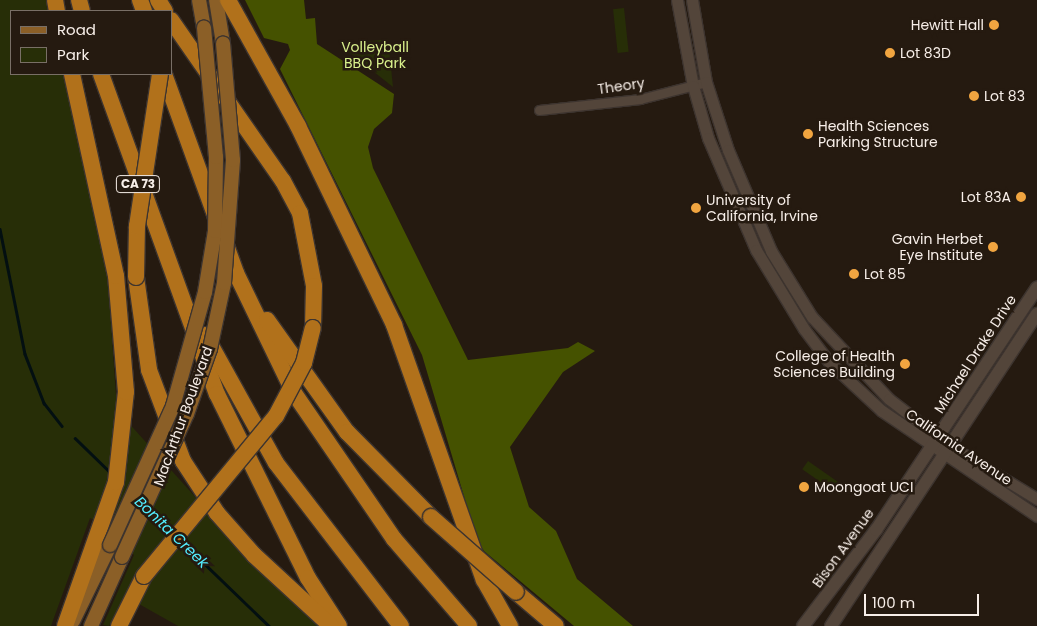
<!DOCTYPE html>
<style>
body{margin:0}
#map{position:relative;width:1037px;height:626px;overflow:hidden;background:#251a10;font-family:Poppins,sans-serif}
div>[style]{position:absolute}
.green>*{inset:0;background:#272e07;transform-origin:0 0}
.forest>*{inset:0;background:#455200}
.stream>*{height:2.5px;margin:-1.25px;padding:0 1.25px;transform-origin:1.25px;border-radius:1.25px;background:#030f11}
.roads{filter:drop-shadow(1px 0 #3d342f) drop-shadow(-1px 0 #3d342f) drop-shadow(0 1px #3d342f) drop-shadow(0 -1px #3d342f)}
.minor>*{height:9px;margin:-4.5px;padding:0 4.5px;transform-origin:4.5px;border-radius:4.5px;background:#53453a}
.tertiary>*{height:11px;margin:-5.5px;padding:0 5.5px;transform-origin:5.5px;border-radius:5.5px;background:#53453a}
.secondary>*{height:12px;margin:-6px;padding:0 6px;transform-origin:6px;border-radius:6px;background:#53453a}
.primary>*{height:14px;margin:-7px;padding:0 7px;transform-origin:7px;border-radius:7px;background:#8b5f27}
.motorway>*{height:16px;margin:-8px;padding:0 8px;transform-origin:8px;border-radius:8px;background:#b1711b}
.bridges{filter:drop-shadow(1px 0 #3d342f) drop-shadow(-1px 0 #3d342f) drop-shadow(0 1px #3d342f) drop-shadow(0 -1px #3d342f)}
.primary-bridge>*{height:14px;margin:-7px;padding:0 7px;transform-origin:7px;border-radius:7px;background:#8b5f27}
.motorway-bridge>*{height:16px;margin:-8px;padding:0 8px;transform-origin:8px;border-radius:8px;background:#b1711b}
.dots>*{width:14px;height:14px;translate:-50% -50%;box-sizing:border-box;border:2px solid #251a10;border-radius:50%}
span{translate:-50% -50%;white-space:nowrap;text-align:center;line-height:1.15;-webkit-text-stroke:5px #251a10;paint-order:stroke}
.shield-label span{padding:1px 4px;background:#251a10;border:1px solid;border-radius:4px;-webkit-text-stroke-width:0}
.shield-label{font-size:12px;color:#f7eee8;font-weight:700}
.poi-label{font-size:14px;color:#f7eee8}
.right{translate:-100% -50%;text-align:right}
.left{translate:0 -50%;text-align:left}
.park-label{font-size:14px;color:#d9f08c}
.street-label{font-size:14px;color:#f7eee8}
.water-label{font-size:15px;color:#53edff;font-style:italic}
.legend{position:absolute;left:10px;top:10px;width:162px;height:65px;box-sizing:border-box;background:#251a10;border:1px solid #796f66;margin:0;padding:6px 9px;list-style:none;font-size:15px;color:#f7eee8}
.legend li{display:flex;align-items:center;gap:10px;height:25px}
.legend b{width:25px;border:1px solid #796f66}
.scale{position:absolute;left:864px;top:594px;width:115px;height:22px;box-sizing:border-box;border:2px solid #f7eee8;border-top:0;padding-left:6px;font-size:15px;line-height:18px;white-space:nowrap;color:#f7eee8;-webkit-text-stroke:4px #251a10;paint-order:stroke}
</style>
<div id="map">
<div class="green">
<i style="clip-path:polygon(0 0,51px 0,54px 11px,11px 11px,11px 74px,67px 74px,107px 268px,117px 410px,270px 580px,320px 626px,178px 626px,139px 604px,142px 593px,124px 598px,109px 626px,103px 625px,134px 555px,105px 525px,90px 518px,51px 626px,0 626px)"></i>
<i style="left:624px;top:8px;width:44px;height:11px;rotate:84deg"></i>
<i style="clip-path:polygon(388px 39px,393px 87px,340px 45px)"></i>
<i style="left:808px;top:461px;width:45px;height:10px;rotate:35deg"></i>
</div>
<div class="forest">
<i style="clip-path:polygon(245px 0,304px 0,306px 19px,315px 18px,317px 44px,394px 94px,392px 113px,374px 129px,368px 147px,373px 168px,468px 360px,568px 348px,578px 342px,595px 351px,563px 372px,510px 447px,529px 507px,556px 531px,577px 579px,633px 626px,574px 626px,484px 551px,477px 540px,422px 355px,280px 69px,290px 50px,288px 44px,264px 38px)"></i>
</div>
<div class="stream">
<i style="left:0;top:229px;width:127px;rotate:78.7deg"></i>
<i style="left:25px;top:354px;width:53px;rotate:68.8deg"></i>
<i style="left:44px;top:403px;width:29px;rotate:52deg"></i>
<i style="left:75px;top:438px;width:52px;rotate:44.2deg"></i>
<i style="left:149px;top:511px;width:32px;rotate:44deg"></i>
<i style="left:180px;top:540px;width:124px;rotate:44deg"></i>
</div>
<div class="roads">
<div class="minor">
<i style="left:539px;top:110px;width:102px;rotate:-6.2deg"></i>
<i style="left:640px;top:99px;width:68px;rotate:-14.4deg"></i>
</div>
<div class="tertiary">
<i style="left:677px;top:0;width:87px;rotate:79.5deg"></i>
<i style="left:693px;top:86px;width:54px;rotate:73.9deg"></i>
<i style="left:708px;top:138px;width:122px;rotate:66.8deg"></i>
<i style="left:756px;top:250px;width:92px;rotate:58.7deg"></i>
<i style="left:804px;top:329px;width:41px;rotate:52.9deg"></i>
<i style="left:829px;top:362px;width:72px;rotate:42.8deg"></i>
<i style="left:882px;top:411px;width:187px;rotate:34.1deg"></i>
<i style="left:692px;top:0;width:83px;rotate:80.3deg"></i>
<i style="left:706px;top:82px;width:71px;rotate:72.1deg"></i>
<i style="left:728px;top:150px;width:110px;rotate:66.9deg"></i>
<i style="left:771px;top:251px;width:78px;rotate:58.2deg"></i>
<i style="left:812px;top:317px;width:112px;rotate:46.8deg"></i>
<i style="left:889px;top:399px;width:77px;rotate:37.6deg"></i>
<i style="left:950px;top:446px;width:102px;rotate:31.3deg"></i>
</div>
<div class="secondary">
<i style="left:803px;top:626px;width:121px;rotate:-52.8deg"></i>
<i style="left:876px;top:530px;width:291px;rotate:-56.4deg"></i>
<i style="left:831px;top:626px;width:374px;rotate:-56.6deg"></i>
</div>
<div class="primary">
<i style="left:199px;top:0;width:28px;rotate:80deg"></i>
<i style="left:216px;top:0;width:44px;rotate:80.8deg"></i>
<i style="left:73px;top:621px;width:85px;rotate:-64deg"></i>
<i style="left:91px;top:626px;width:76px;rotate:-65.8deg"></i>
</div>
<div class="motorway">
<i style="left:55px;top:0;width:11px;rotate:80deg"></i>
<i style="left:79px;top:0;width:11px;rotate:75deg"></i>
<i style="left:140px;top:0;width:12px;rotate:70deg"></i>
<i style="left:158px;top:0;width:13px;rotate:58deg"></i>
<i style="left:228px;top:0;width:144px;rotate:60.9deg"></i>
<i style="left:298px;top:126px;width:221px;rotate:64.2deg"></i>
<i style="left:394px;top:325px;width:270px;rotate:70.6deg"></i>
<i style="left:484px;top:580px;width:53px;rotate:60.5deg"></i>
<i style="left:171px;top:20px;width:196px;rotate:55.2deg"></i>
<i style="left:283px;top:181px;width:36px;rotate:62deg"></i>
<i style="left:300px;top:213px;width:74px;rotate:79.1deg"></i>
<i style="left:314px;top:286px;width:42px;rotate:91.4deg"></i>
<i style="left:101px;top:74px;width:340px;rotate:70.1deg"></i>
<i style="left:217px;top:394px;width:205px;rotate:63.7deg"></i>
<i style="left:308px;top:578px;width:57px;rotate:57.1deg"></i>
<i style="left:164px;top:74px;width:212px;rotate:70.1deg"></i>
<i style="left:236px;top:273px;width:133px;rotate:64.2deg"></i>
<i style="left:294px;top:393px;width:177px;rotate:55.6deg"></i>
<i style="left:394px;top:539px;width:115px;rotate:49.2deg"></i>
<i style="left:136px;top:277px;width:94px;rotate:82deg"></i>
<i style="left:149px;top:370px;width:97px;rotate:69.5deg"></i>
<i style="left:183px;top:461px;width:62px;rotate:56.8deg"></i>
<i style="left:217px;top:513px;width:56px;rotate:48.6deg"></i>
<i style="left:254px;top:555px;width:105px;rotate:42.7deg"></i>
<i style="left:267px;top:320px;width:138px;rotate:54.5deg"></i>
<i style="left:347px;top:432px;width:120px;rotate:45.3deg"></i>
<i style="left:205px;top:335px;width:146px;rotate:61deg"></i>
<i style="left:276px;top:463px;width:205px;rotate:52.5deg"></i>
<i style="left:516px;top:592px;width:52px;rotate:40.4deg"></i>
<i style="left:65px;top:626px;width:153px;rotate:-70.5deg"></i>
<i style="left:116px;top:482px;width:91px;rotate:-83.7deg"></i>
<i style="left:126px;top:392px;width:116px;rotate:-94.9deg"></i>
<i style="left:116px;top:276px;width:207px;rotate:-102.3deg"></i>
<i style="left:119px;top:626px;width:56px;rotate:-63.4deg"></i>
</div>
</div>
<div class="bridges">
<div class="primary-bridge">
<i style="left:110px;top:545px;width:153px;rotate:-65.6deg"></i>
<i style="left:173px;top:406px;width:118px;rotate:-74.3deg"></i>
<i style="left:205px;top:292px;width:62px;rotate:-80.7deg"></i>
<i style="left:215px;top:231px;width:74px;rotate:-89.2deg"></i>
<i style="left:216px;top:157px;width:130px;rotate:-95.3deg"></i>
<i style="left:122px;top:557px;width:157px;rotate:-65.6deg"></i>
<i style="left:187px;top:414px;width:69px;rotate:-70.5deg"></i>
<i style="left:210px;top:349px;width:67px;rotate:-78deg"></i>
<i style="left:224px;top:283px;width:123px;rotate:-85.8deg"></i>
<i style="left:233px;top:160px;width:117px;rotate:-94.9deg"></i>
</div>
<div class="motorway-bridge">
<i style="left:136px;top:277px;width:51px;rotate:-88.9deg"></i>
<i style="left:137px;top:226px;width:154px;rotate:-81.4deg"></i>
<i style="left:431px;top:517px;width:113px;rotate:41.4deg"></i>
<i style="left:144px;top:576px;width:207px;rotate:-50.5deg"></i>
<i style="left:276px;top:416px;width:60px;rotate:-62.2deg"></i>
<i style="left:304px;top:363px;width:36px;rotate:-76deg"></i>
</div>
</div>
<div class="dots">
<i style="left:994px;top:25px;background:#f1a540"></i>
<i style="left:890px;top:53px;background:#f1a540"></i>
<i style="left:974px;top:96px;background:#f1a540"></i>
<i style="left:808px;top:134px;background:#f1a540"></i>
<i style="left:1021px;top:197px;background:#f1a540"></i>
<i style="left:696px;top:208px;background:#f1a540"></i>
<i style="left:993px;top:247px;background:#f1a540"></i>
<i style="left:854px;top:274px;background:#f1a540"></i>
<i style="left:905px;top:364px;background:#f1a540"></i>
<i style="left:804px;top:487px;background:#f1a540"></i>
</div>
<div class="shield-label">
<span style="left:138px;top:184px">CA 73</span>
</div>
<div class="poi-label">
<span class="right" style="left:984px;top:25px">Hewitt Hall</span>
<span class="left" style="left:900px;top:53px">Lot 83D</span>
<span class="left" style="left:984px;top:96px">Lot 83</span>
<span class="left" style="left:818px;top:134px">Health Sciences<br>Parking Structure</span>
<span class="right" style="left:1011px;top:197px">Lot 83A</span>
<span class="left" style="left:706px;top:208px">University of<br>California, Irvine</span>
<span class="right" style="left:983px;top:247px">Gavin Herbet<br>Eye Institute</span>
<span class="left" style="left:864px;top:274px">Lot 85</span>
<span class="right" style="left:895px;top:364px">College of Health<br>Sciences Building</span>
<span class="left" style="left:814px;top:487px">Moongoat UCI</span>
</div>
<div class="park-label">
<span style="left:375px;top:55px">Volleyball<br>BBQ Park</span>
</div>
<div class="street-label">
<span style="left:621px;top:86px;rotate:-8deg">Theory</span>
<span style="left:975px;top:354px;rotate:-57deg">Michael Drake Drive</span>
<span style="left:183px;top:416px;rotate:-70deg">MacArthur Boulevard</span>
<span style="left:959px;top:447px;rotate:34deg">California Avenue</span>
<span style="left:843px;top:548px;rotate:-54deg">Bison Avenue</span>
</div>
<div class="water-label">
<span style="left:172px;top:532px;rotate:44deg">Bonita Creek</span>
</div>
<ul class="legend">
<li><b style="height:6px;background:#8b5f27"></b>Road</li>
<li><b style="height:14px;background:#272e07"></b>Park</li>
</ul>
<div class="scale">100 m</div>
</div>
